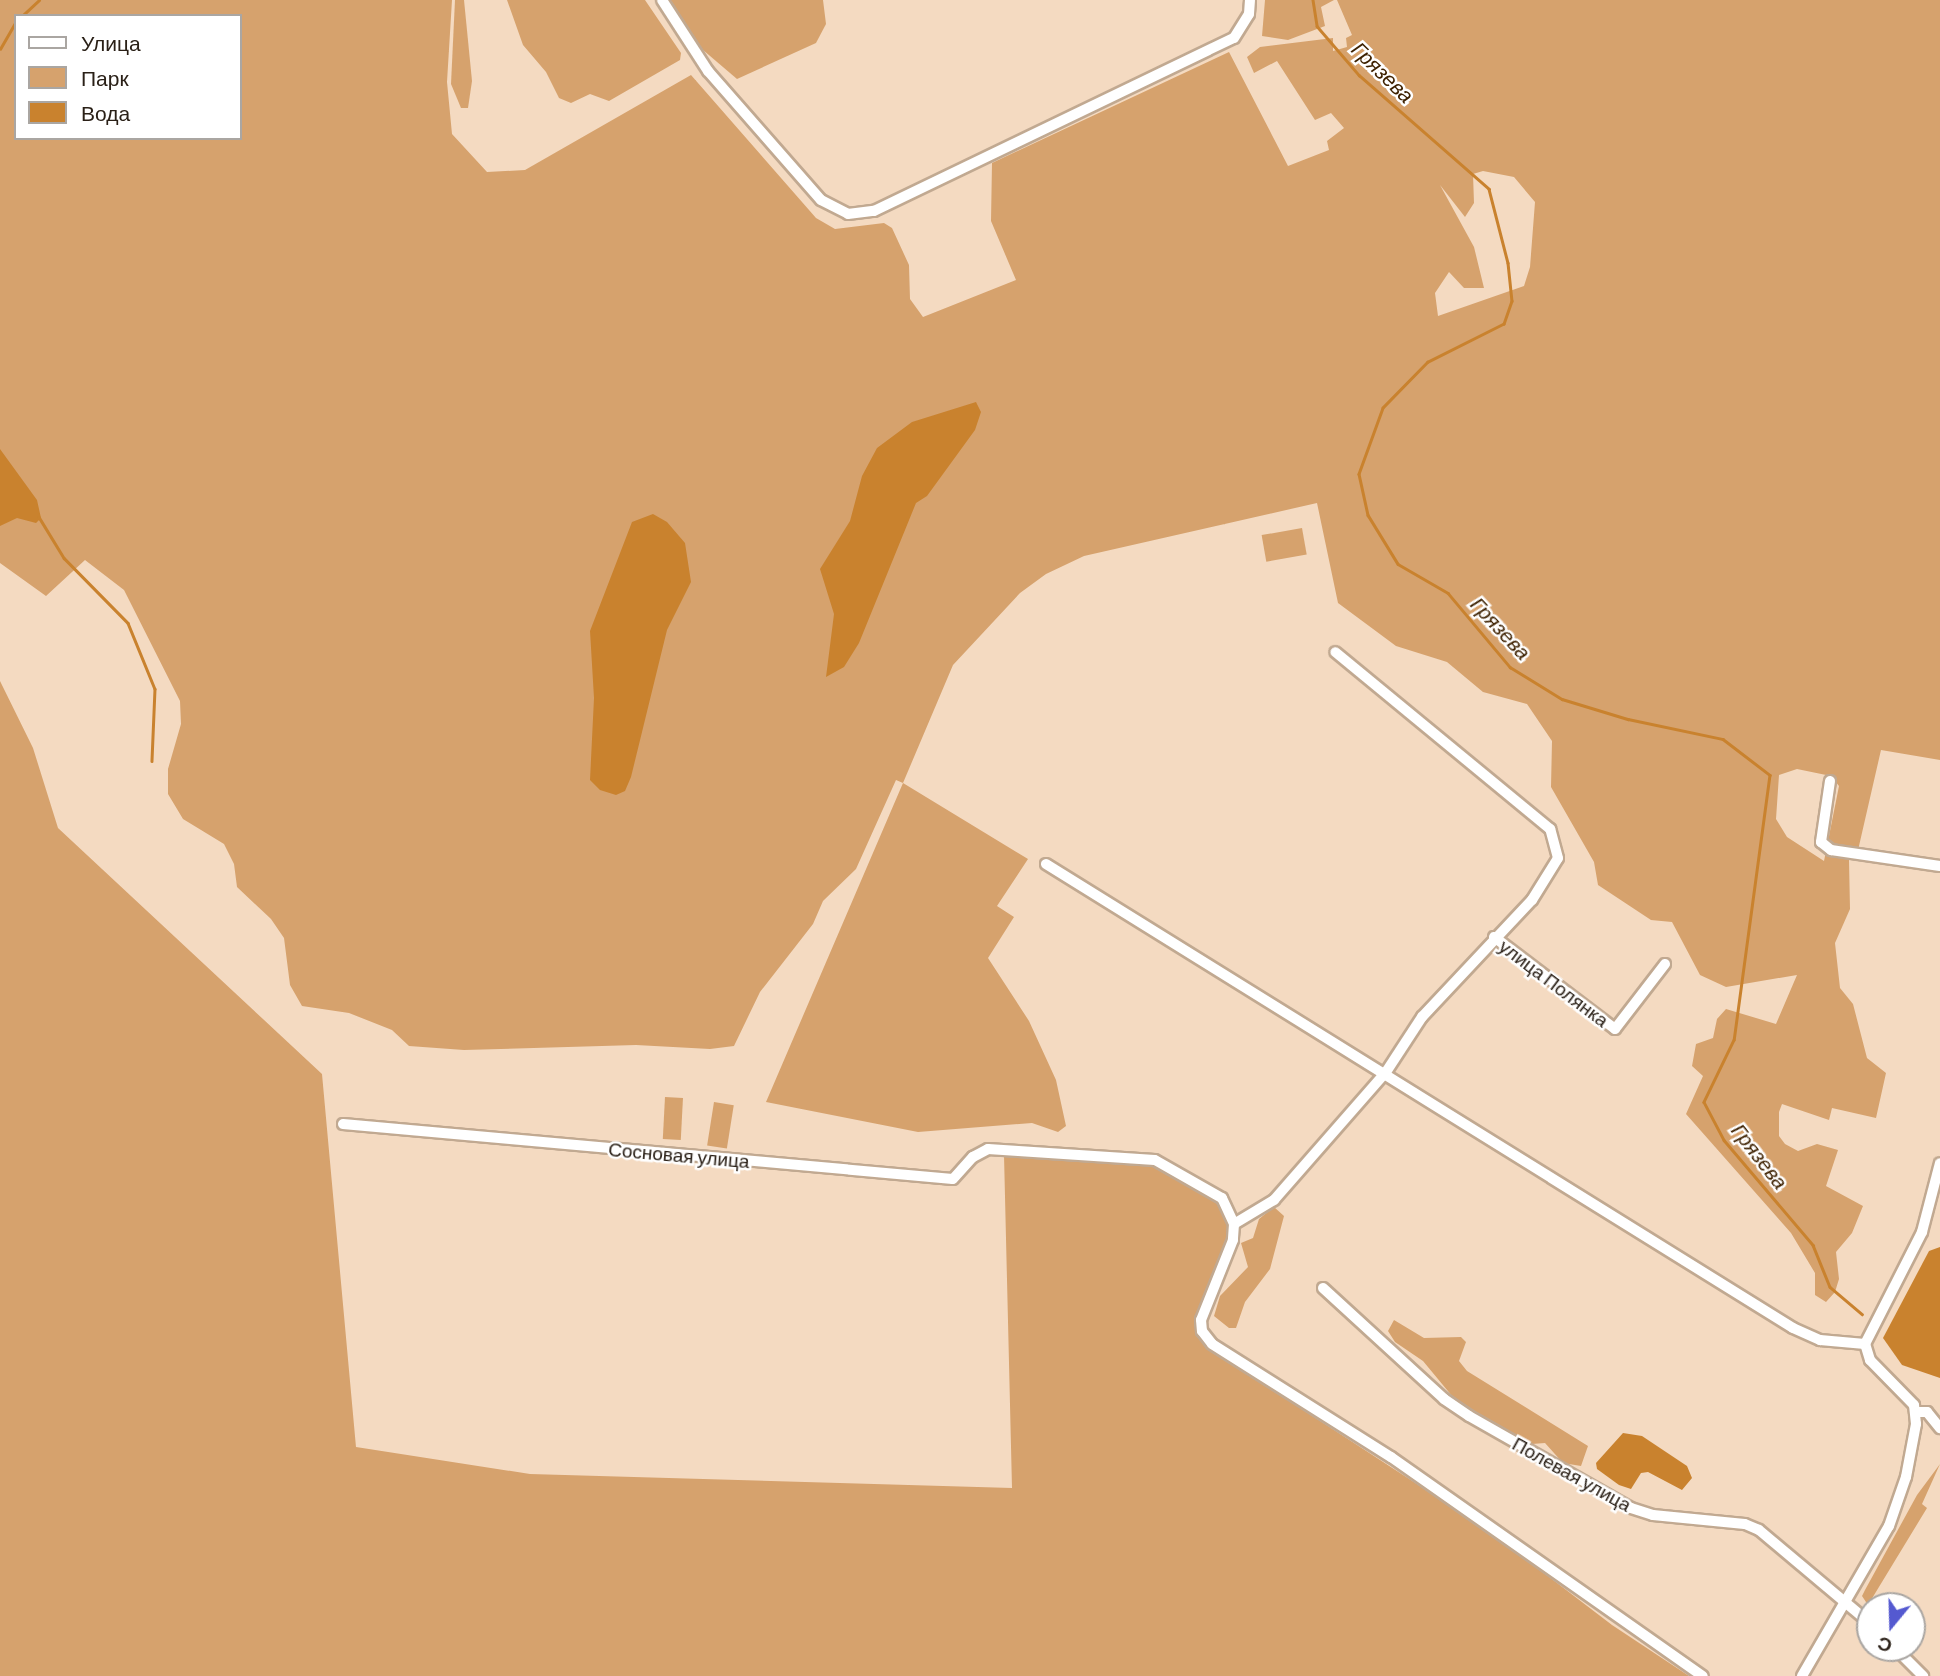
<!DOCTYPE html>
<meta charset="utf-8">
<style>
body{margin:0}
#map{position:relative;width:1940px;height:1676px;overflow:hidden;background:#f4dac1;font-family:Barlow,sans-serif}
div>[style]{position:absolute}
.green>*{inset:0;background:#d6a26d;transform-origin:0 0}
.water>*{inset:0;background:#c9822e}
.stream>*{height:2.5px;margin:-1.25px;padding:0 1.25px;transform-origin:1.25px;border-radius:1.25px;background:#c9822e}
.roads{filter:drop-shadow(2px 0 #c1a991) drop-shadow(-2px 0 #c1a991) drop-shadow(0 2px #c1a991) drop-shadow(0 -2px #c1a991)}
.minor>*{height:10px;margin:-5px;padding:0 5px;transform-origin:5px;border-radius:5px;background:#fff}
span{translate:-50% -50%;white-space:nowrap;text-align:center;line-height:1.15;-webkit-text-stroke:5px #fff;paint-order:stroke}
.street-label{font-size:19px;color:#2a2017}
.water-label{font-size:21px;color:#3e2100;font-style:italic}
.legend{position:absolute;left:14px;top:14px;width:228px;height:126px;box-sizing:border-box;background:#fff;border:2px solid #aaa6a2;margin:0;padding:9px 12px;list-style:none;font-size:21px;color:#2a2017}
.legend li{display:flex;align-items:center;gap:14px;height:35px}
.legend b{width:35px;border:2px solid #aaa6a2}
.north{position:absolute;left:1856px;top:1592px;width:70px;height:70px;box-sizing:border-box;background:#fff;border:2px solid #aaa6a2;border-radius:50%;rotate:199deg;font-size:19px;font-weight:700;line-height:28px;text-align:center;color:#2a2017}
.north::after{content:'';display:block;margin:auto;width:24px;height:32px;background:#5459d0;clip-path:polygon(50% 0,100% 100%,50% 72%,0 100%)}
</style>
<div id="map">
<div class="green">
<i style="clip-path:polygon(evenodd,0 0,452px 0,447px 82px,452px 134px,487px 172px,525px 170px,691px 75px,816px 218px,835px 229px,884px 223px,892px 228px,909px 265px,910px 299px,923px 317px,1016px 280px,991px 221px,992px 163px,1229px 52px,1288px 166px,1329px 150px,1327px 141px,1344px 128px,1331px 113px,1315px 120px,1277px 61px,1254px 73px,1247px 57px,1260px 47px,1333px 38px,1333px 51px,1347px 47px,1346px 38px,1352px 35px,1337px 0,1940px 0,1940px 760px,1881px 750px,1856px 859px,1849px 860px,1850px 909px,1835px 943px,1840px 988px,1853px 1004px,1867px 1058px,1886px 1073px,1876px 1118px,1832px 1108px,1829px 1120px,1782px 1104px,1779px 1112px,1779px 1136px,1785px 1144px,1798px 1151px,1817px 1144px,1838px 1150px,1826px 1186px,1863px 1206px,1852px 1233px,1836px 1252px,1839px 1279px,1835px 1292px,1826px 1302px,1815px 1295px,1815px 1273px,1791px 1233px,1686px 1114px,1703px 1076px,1692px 1066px,1696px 1044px,1713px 1038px,1717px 1019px,1726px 1009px,1776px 1024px,1797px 975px,1726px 987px,1700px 975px,1672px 922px,1651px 920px,1598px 885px,1594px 862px,1551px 787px,1552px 741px,1527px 704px,1483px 692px,1447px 662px,1396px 646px,1338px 603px,1317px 503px,1084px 556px,1046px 574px,1020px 593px,953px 665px,903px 783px,1028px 859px,997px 906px,1014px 917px,988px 958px,1029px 1021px,1056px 1080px,1066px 1126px,1058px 1132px,1032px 1123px,918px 1132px,766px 1102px,903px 783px,896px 780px,856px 869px,823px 901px,813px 924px,760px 992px,734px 1046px,710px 1049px,636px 1045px,464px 1050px,409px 1046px,392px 1030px,349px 1013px,302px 1006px,290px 985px,284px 938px,271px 919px,237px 887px,234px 864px,224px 844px,183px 819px,168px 794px,168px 769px,181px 724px,180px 701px,124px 590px,85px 560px,46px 596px,0 563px,0 0,16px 16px,240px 16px,240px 138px,16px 138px,16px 16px,0 0,1483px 171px,1514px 177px,1535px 202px,1530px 267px,1524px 286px,1438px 316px,1435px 293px,1449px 272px,1464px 288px,1484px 288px,1474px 247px,1440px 185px,1465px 217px,1474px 203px,1473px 174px,1483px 171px,0 0,1797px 769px,1831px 776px,1839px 786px,1824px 861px,1787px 837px,1776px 819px,1779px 775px,1797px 769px)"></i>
<i style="clip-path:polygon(455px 0,464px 0,472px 81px,468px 108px,461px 108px,451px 84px)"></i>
<i style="clip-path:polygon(507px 0,645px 0,681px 53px,680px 60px,609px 101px,590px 94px,571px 103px,559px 98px,546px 72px,523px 45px)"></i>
<i style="clip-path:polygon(670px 0,823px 0,826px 24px,816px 43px,737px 79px,696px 44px)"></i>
<i style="clip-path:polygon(1265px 0,1334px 0,1321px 7px,1325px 26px,1288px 40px,1262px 36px)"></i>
<i style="left:1302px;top:528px;width:27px;height:41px;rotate:80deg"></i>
<i style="clip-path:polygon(0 681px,33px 748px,58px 828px,322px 1074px,356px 1447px,530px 1474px,1012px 1488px,1004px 1155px,1153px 1165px,1220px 1204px,1230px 1224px,1227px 1242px,1194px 1325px,1205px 1346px,1489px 1531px,1612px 1625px,1689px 1676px,0 1676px)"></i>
<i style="left:665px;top:1097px;width:18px;height:42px;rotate:3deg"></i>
<i style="left:714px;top:1102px;width:20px;height:44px;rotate:9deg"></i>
<i style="clip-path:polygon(1274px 1207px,1284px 1216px,1270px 1269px,1245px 1302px,1236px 1328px,1229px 1328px,1214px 1316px,1220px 1296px,1248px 1267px,1241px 1243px,1253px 1238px,1259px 1219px)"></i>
<i style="clip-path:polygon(1394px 1320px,1424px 1338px,1461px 1337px,1466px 1342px,1459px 1361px,1467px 1371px,1588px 1446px,1581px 1466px,1563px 1463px,1545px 1443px,1532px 1444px,1507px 1434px,1457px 1402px,1423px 1361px,1395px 1342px,1388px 1331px)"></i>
<i style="clip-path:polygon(1940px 1464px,1922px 1504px,1927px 1508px,1868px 1605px,1862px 1596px,1865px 1590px,1917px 1495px)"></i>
</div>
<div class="water">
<i style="clip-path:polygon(976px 402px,981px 412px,975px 430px,927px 496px,916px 503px,859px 643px,844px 667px,826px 677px,834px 614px,820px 569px,850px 521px,862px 476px,877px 448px,912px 422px)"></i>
<i style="clip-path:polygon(0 449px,37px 500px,41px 518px,36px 523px,17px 518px,0 526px)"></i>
<i style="clip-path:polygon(653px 514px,667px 522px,685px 543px,691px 582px,667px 630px,631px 777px,625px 791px,616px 795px,600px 790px,590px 780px,594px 698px,590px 631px,632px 522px)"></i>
<i style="clip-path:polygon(1940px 1247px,1940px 1378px,1902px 1365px,1883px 1338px,1929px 1251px)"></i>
<i style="clip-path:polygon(1623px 1433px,1642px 1436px,1687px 1466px,1692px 1478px,1682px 1490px,1648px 1472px,1641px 1473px,1631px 1489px,1619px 1485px,1597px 1469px,1596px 1463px)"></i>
</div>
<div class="stream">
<i style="left:1313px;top:0;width:26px;rotate:81deg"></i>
<i style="left:1317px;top:26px;width:65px;rotate:49.4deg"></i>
<i style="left:1359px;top:75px;width:173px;rotate:41.2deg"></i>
<i style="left:1489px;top:189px;width:76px;rotate:75.6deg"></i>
<i style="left:1508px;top:263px;width:38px;rotate:84deg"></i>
<i style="left:1512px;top:301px;width:24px;rotate:109deg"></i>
<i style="left:1504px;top:324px;width:85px;rotate:153.4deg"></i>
<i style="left:1428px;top:362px;width:64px;rotate:134.4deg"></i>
<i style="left:1383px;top:408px;width:70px;rotate:110deg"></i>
<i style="left:1359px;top:474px;width:42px;rotate:77.6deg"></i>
<i style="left:1368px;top:515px;width:57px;rotate:58.5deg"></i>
<i style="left:1398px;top:564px;width:58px;rotate:30.1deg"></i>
<i style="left:1448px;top:593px;width:97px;rotate:50deg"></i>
<i style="left:1510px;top:667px;width:61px;rotate:31.6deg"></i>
<i style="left:1562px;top:699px;width:69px;rotate:16.9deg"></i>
<i style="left:1628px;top:719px;width:97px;rotate:11.9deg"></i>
<i style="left:1723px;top:739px;width:59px;rotate:37.5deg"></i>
<i style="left:1770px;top:775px;width:267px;rotate:97.7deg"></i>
<i style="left:1734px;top:1040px;width:69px;rotate:115.8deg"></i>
<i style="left:1704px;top:1102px;width:43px;rotate:62.2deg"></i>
<i style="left:1724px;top:1140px;width:138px;rotate:49.7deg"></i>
<i style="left:1813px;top:1245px;width:45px;rotate:68deg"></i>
<i style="left:1830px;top:1287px;width:42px;rotate:40.2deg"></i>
<i style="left:22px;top:16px;width:23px;rotate:-43deg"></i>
<i style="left:0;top:49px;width:32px;rotate:-60deg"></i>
<i style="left:39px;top:517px;width:48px;rotate:58.6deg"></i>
<i style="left:64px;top:558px;width:91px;rotate:45.4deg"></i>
<i style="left:128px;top:623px;width:71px;rotate:67.8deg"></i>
<i style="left:155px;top:689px;width:72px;rotate:92.4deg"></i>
</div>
<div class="roads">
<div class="minor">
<i style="left:662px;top:0;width:85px;rotate:57.1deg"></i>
<i style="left:708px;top:71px;width:171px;rotate:48.8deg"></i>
<i style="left:821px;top:200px;width:30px;rotate:27deg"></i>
<i style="left:848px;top:214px;width:26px;rotate:-7deg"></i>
<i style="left:874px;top:211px;width:399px;rotate:-25.7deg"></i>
<i style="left:1234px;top:38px;width:28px;rotate:-58deg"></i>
<i style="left:1249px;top:14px;width:14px;rotate:-86deg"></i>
<i style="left:1830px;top:781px;width:62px;rotate:98.4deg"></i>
<i style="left:1821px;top:842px;width:13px;rotate:39deg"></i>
<i style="left:1831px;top:850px;width:110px;rotate:8.4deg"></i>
<i style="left:1046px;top:864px;width:879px;rotate:31.85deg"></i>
<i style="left:1793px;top:1328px;width:30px;rotate:24deg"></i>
<i style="left:1820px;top:1340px;width:45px;rotate:5.1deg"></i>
<i style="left:1494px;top:937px;width:152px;rotate:37.2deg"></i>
<i style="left:1615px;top:1029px;width:82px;rotate:-52.4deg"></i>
<i style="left:343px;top:1124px;width:612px;rotate:5.15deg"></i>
<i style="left:953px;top:1179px;width:30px;rotate:-48deg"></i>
<i style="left:973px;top:1157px;width:17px;rotate:-28deg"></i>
<i style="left:988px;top:1149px;width:167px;rotate:3.8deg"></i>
<i style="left:1155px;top:1160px;width:77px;rotate:29.6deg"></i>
<i style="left:1222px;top:1198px;width:29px;rotate:65deg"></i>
<i style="left:1234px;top:1224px;width:16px;rotate:94deg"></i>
<i style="left:1233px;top:1240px;width:86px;rotate:111.8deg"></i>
<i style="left:1201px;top:1320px;width:11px;rotate:85deg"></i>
<i style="left:1202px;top:1331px;width:16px;rotate:52deg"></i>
<i style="left:1212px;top:1344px;width:212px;rotate:32.3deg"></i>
<i style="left:1391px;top:1457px;width:381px;rotate:35.1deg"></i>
<i style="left:1234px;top:1224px;width:47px;rotate:-31deg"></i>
<i style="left:1274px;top:1200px;width:170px;rotate:-48.8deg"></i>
<i style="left:1386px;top:1072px;width:66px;rotate:-56.8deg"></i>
<i style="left:1422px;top:1017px;width:161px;rotate:-46.8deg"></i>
<i style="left:1532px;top:900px;width:49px;rotate:-58.2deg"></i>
<i style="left:1558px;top:858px;width:30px;rotate:-105deg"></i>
<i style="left:1550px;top:829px;width:278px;rotate:-140.5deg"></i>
<i style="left:1323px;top:1288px;width:164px;rotate:42.5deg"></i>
<i style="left:1444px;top:1399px;width:30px;rotate:34deg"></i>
<i style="left:1469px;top:1416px;width:186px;rotate:29.6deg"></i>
<i style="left:1631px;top:1508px;width:23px;rotate:18deg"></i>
<i style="left:1653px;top:1515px;width:92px;rotate:5.6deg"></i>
<i style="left:1745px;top:1524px;width:15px;rotate:23deg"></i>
<i style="left:1759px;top:1530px;width:145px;rotate:40deg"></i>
<i style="left:1915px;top:1412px;width:12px"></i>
<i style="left:1927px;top:1412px;width:21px;rotate:51deg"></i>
<i style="left:1895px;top:1648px;width:40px;rotate:45deg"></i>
<i style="left:1802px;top:1676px;width:173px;rotate:-59.9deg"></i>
<i style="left:1889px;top:1526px;width:52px;rotate:-70.9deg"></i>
<i style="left:1906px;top:1477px;width:54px;rotate:-79.3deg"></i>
<i style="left:1916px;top:1424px;width:19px;rotate:-96deg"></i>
<i style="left:1914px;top:1405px;width:63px;rotate:-134.4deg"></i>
<i style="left:1870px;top:1360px;width:17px;rotate:-107deg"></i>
<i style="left:1865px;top:1344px;width:126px;rotate:-63deg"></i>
<i style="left:1922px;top:1232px;width:71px;rotate:-75.4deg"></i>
</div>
</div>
<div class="street-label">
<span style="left:1554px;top:983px;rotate:37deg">улица Полянка</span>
<span style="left:679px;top:1155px;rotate:5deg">Сосновая улица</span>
<span style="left:1572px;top:1474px;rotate:29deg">Полевая улица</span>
</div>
<div class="water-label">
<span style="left:1383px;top:72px;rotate:44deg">Грязева</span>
<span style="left:1501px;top:628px;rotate:47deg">Грязева</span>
<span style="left:1760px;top:1156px;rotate:52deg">Грязева</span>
</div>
<ul class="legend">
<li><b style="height:9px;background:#fff"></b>Улица</li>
<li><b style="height:19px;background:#d6a26d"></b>Парк</li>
<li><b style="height:19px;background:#c9822e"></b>Вода</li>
</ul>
<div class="north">С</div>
</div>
